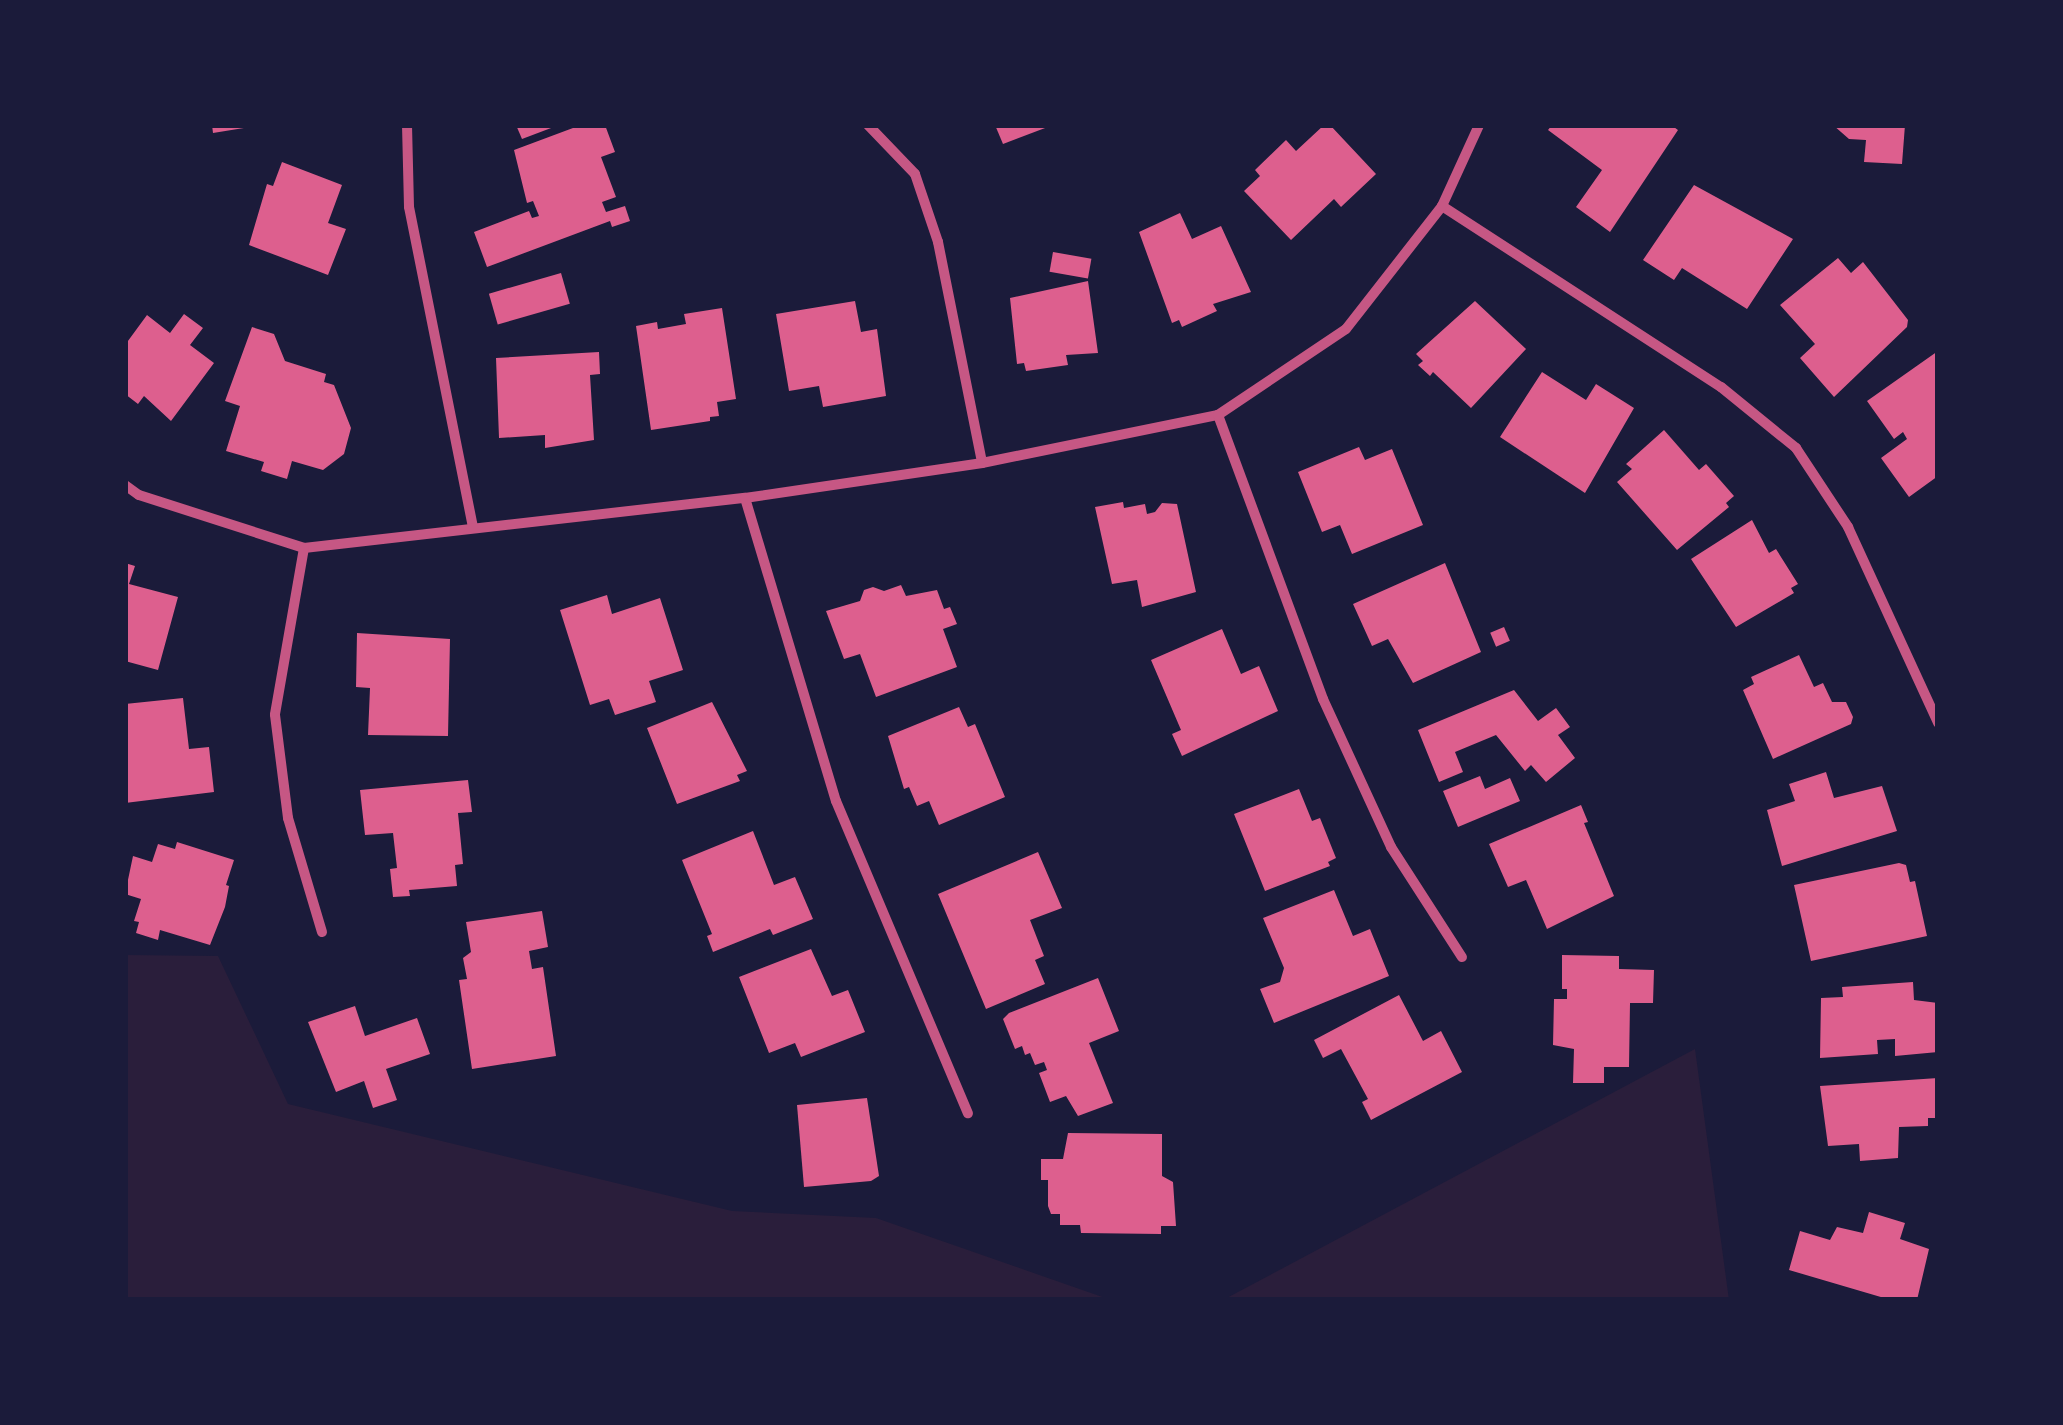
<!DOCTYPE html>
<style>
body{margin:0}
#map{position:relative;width:2063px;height:1425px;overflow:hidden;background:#1b1b3a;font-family:Merriweather,serif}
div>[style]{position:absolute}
.green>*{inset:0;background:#2a1e3b}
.building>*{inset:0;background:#dd5f8e;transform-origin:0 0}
.minor>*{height:10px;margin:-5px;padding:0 5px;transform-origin:5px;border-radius:5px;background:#c65784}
span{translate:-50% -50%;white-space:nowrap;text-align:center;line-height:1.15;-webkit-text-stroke:8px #1b1b3a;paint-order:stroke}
.frame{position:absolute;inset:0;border:128px solid #1b1b3a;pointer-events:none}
</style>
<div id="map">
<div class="green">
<i style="clip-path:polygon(125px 955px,218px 956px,288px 1104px,732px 1211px,876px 1218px,1111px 1300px,125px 1300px)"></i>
<i style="clip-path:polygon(1695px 1049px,1729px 1300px,1223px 1300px)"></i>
</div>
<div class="building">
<i style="clip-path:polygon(212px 125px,250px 125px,250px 127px,213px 133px)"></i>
<i style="clip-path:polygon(516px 125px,559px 125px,522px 139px)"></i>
<i style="clip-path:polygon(581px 125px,605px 125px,615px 152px,601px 157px,616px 197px,602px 202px,606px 212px,625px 206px,630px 221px,612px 227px,610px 221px,487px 267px,474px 232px,529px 211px,532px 218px,539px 216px,533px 201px,527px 203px,514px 150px)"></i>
<i style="clip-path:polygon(995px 125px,1053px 125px,1003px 144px)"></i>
<i style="clip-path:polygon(1324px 125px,1330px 125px,1376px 174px,1341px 207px,1334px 199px,1291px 240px,1244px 191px,1260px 176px,1255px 170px,1286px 140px,1296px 151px)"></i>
<i style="clip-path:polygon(1552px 125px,1671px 125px,1678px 130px,1610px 232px,1576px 207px,1602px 170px,1548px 130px)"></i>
<i style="clip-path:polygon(1833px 125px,1905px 125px,1902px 164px,1864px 162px,1866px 140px,1849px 139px)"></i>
<i style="clip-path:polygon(282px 162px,342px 185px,328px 223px,346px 229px,328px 275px,249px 245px,267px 184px,273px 186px)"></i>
<i style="clip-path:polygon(1694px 185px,1793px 239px,1747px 309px,1682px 268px,1674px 280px,1643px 260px)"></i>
<i style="clip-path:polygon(1180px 213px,1192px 239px,1221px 226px,1251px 292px,1213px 304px,1217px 311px,1182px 327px,1179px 320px,1172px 323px,1139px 232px)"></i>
<i style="left:1053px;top:252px;width:39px;height:20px;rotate:10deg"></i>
<i style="clip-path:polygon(1838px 258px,1851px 273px,1863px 262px,1908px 320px,1907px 327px,1834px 397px,1800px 358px,1815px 344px,1780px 305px)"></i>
<i style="left:561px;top:273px;width:32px;height:75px;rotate:74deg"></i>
<i style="clip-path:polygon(1088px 281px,1098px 353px,1066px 355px,1068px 365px,1026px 371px,1024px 363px,1017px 364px,1010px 298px)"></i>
<i style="clip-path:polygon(855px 301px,861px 332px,877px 329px,886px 396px,823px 407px,819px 386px,789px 391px,776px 314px)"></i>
<i style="clip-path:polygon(1475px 301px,1526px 349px,1471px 408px,1433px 372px,1430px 376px,1418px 365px,1423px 361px,1416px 354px)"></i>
<i style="clip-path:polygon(722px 308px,736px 399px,717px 402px,719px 416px,710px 417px,710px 421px,651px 430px,636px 326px,657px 322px,658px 329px,686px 324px,684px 314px)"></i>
<i style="clip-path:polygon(184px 314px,203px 328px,190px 345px,214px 363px,171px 421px,144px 396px,138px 404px,125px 394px,125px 345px,147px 315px,170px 333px)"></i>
<i style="clip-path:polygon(252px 327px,274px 334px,285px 361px,326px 374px,324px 382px,334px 385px,351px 428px,344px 454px,323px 470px,292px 461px,287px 479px,261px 471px,264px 462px,226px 451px,240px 406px,225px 401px)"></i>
<i style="clip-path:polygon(1938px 351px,1938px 476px,1909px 497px,1881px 458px,1907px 439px,1903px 432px,1894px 439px,1867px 401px)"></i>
<i style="clip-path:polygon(599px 352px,600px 374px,590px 375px,594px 440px,545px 448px,545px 435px,499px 438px,496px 358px)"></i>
<i style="clip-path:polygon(1542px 372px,1586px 400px,1596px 384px,1634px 408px,1585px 493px,1500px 437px)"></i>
<i style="clip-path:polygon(1664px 430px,1699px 470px,1706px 464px,1734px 496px,1726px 503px,1729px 507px,1677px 550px,1617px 482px,1632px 469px,1626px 464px)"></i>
<i style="clip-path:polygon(1359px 447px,1365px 460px,1392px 449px,1423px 525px,1352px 554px,1340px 525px,1322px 532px,1298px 472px)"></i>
<i style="clip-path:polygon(1123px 502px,1124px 508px,1145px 504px,1147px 514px,1155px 512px,1162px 503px,1177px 504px,1196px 592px,1142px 607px,1137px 580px,1112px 584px,1095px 507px)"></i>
<i style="clip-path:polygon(1752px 520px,1769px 553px,1776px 549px,1798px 584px,1791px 588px,1794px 593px,1736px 627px,1691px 559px)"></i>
<i style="clip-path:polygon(125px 563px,135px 566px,129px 584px,178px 597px,158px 670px,125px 661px)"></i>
<i style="clip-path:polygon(1445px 563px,1481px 652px,1413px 683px,1388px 639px,1372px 646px,1353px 604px)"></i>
<i style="clip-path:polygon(901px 585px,906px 596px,937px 590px,944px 609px,950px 607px,957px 624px,943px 629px,957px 667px,876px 697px,860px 654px,844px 659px,826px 611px,860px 601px,864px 590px,873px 587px,884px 591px)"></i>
<i style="clip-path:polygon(607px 595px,612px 614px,660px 598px,683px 670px,649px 681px,656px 702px,615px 715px,609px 699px,590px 705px,560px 610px)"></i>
<i style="left:1504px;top:627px;width:15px;height:15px;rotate:67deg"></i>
<i style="clip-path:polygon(1222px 629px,1241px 674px,1259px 666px,1278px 711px,1182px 756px,1172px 734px,1181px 730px,1151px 660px)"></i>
<i style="clip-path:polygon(357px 633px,450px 639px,448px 736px,368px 735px,370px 688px,356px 687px)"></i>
<i style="clip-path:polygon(1799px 655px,1814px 687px,1823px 683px,1832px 702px,1846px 702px,1853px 717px,1851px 724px,1773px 759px,1743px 690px,1754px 684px,1751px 677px)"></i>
<i style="clip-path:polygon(1514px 690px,1538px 721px,1556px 708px,1570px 727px,1558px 735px,1575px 758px,1546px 782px,1531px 765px,1525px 771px,1496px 735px,1455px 752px,1463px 772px,1439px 782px,1418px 730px)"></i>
<i style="clip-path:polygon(183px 698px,189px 749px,209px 747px,214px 792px,125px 803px,125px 704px)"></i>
<i style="clip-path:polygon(712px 702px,747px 771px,737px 775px,740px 781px,677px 804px,647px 728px)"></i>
<i style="clip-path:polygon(959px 707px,968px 727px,975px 724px,1005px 797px,939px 825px,929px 801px,917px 806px,909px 787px,904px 789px,888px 736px)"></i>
<i style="clip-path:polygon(1826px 772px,1834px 798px,1882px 786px,1897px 831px,1782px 866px,1767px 810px,1795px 801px,1789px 784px)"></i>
<i style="clip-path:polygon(1480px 776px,1485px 789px,1510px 778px,1520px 801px,1458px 827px,1443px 791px)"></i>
<i style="clip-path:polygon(468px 780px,472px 812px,458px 813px,463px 864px,455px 865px,457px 886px,409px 890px,410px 896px,393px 897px,390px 869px,397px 868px,393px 833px,365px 835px,360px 790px)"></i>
<i style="clip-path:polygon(1299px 789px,1312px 821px,1320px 818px,1336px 858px,1328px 862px,1330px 866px,1265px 891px,1234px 814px)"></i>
<i style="clip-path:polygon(1581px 805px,1588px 822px,1584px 823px,1614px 896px,1547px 929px,1526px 880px,1508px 887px,1489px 844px)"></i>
<i style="clip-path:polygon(753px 831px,774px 885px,795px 877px,813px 919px,773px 935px,770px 929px,713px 952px,707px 936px,712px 934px,682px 860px)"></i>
<i style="clip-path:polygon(177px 842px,234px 860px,226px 885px,229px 886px,225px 907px,210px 945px,160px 930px,158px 940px,136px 933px,139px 922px,134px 921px,141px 899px,125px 894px,133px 856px,152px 862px,158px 844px,175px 849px)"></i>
<i style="clip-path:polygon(1038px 852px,1062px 908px,1030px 920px,1044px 956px,1035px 960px,1045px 984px,986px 1009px,938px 894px)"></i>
<i style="clip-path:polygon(1899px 863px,1906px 865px,1910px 882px,1915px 881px,1927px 936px,1811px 961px,1794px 885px)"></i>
<i style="clip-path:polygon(1334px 890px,1353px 936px,1370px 929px,1389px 976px,1274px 1023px,1260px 989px,1280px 982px,1284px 968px,1263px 918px)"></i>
<i style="clip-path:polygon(542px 911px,548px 947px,529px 951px,532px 969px,543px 967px,556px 1056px,472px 1069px,459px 980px,467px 979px,463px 958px,471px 952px,466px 922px)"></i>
<i style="clip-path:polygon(811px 949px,832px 996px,848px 990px,865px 1032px,801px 1057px,795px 1043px,769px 1053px,739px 977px)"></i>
<i style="clip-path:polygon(1562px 955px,1619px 956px,1619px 969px,1654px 970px,1653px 1003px,1630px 1003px,1629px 1067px,1604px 1067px,1604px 1083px,1573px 1083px,1574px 1049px,1553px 1045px,1554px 999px,1567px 999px,1567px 989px,1562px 989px)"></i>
<i style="clip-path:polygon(1098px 978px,1119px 1031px,1089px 1043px,1113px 1103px,1078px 1116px,1066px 1096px,1050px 1102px,1039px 1073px,1047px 1070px,1044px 1062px,1035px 1065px,1030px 1053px,1025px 1055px,1022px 1046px,1015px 1049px,1003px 1019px,1009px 1013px)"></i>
<i style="clip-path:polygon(1913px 982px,1914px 1000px,1938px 1003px,1938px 1052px,1895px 1056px,1895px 1039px,1877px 1040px,1878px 1054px,1820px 1058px,1821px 998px,1843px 997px,1842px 987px)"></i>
<i style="clip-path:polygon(1399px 995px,1423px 1041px,1441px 1031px,1462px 1072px,1371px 1120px,1362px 1102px,1368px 1099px,1341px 1049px,1323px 1058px,1314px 1040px)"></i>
<i style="clip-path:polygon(355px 1006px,365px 1036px,417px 1018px,430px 1054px,386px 1069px,397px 1100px,373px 1108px,364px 1081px,336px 1092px,308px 1022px)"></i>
<i style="clip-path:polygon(1938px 1078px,1938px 1118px,1928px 1118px,1928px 1126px,1899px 1127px,1898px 1158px,1860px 1161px,1859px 1144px,1828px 1146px,1820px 1086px)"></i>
<i style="clip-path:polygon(867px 1098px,879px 1176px,871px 1181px,804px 1187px,797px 1105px)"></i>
<i style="clip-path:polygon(1068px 1133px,1162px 1134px,1162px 1176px,1173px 1182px,1176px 1226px,1161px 1226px,1161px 1234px,1081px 1233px,1080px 1225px,1060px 1225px,1060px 1214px,1051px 1214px,1048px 1206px,1048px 1180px,1041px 1180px,1041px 1159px,1063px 1159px)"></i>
<i style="clip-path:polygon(1869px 1212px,1905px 1223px,1900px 1239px,1929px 1249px,1917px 1300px,1891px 1300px,1789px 1270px,1800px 1231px,1830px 1240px,1837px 1227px,1863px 1233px)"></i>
</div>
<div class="minor">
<i style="left:407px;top:125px;width:82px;rotate:88.6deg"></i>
<i style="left:409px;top:207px;width:327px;rotate:78.7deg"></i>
<i style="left:868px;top:125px;width:68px;rotate:46.2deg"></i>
<i style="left:915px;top:174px;width:72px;rotate:71.3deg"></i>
<i style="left:938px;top:242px;width:225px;rotate:78.7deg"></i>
<i style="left:1442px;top:206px;width:333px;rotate:33deg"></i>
<i style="left:1721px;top:387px;width:97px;rotate:39.1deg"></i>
<i style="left:1796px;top:448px;width:95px;rotate:56.6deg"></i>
<i style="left:1848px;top:527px;width:216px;rotate:65.3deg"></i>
<i style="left:1218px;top:415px;width:303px;rotate:69.7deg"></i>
<i style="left:1323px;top:699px;width:163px;rotate:65.3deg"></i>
<i style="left:1391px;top:847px;width:131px;rotate:57.2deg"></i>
<i style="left:125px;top:485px;width:17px;rotate:36deg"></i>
<i style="left:139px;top:495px;width:173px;rotate:17.8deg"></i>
<i style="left:304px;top:548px;width:444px;rotate:-6.5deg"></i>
<i style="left:745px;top:498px;width:240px;rotate:-8.4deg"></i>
<i style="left:982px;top:463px;width:241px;rotate:-11.5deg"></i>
<i style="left:1218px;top:415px;width:154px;rotate:-33.9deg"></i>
<i style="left:1346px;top:329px;width:156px;rotate:-52deg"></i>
<i style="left:1442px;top:206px;width:89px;rotate:-65.4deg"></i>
<i style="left:745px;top:498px;width:316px;rotate:73.3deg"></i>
<i style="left:836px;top:801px;width:339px;rotate:67.1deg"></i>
<i style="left:304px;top:548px;width:169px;rotate:99.9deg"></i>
<i style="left:275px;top:715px;width:104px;rotate:82.8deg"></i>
<i style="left:288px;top:818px;width:119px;rotate:73.4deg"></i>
</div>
<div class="frame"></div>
</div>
